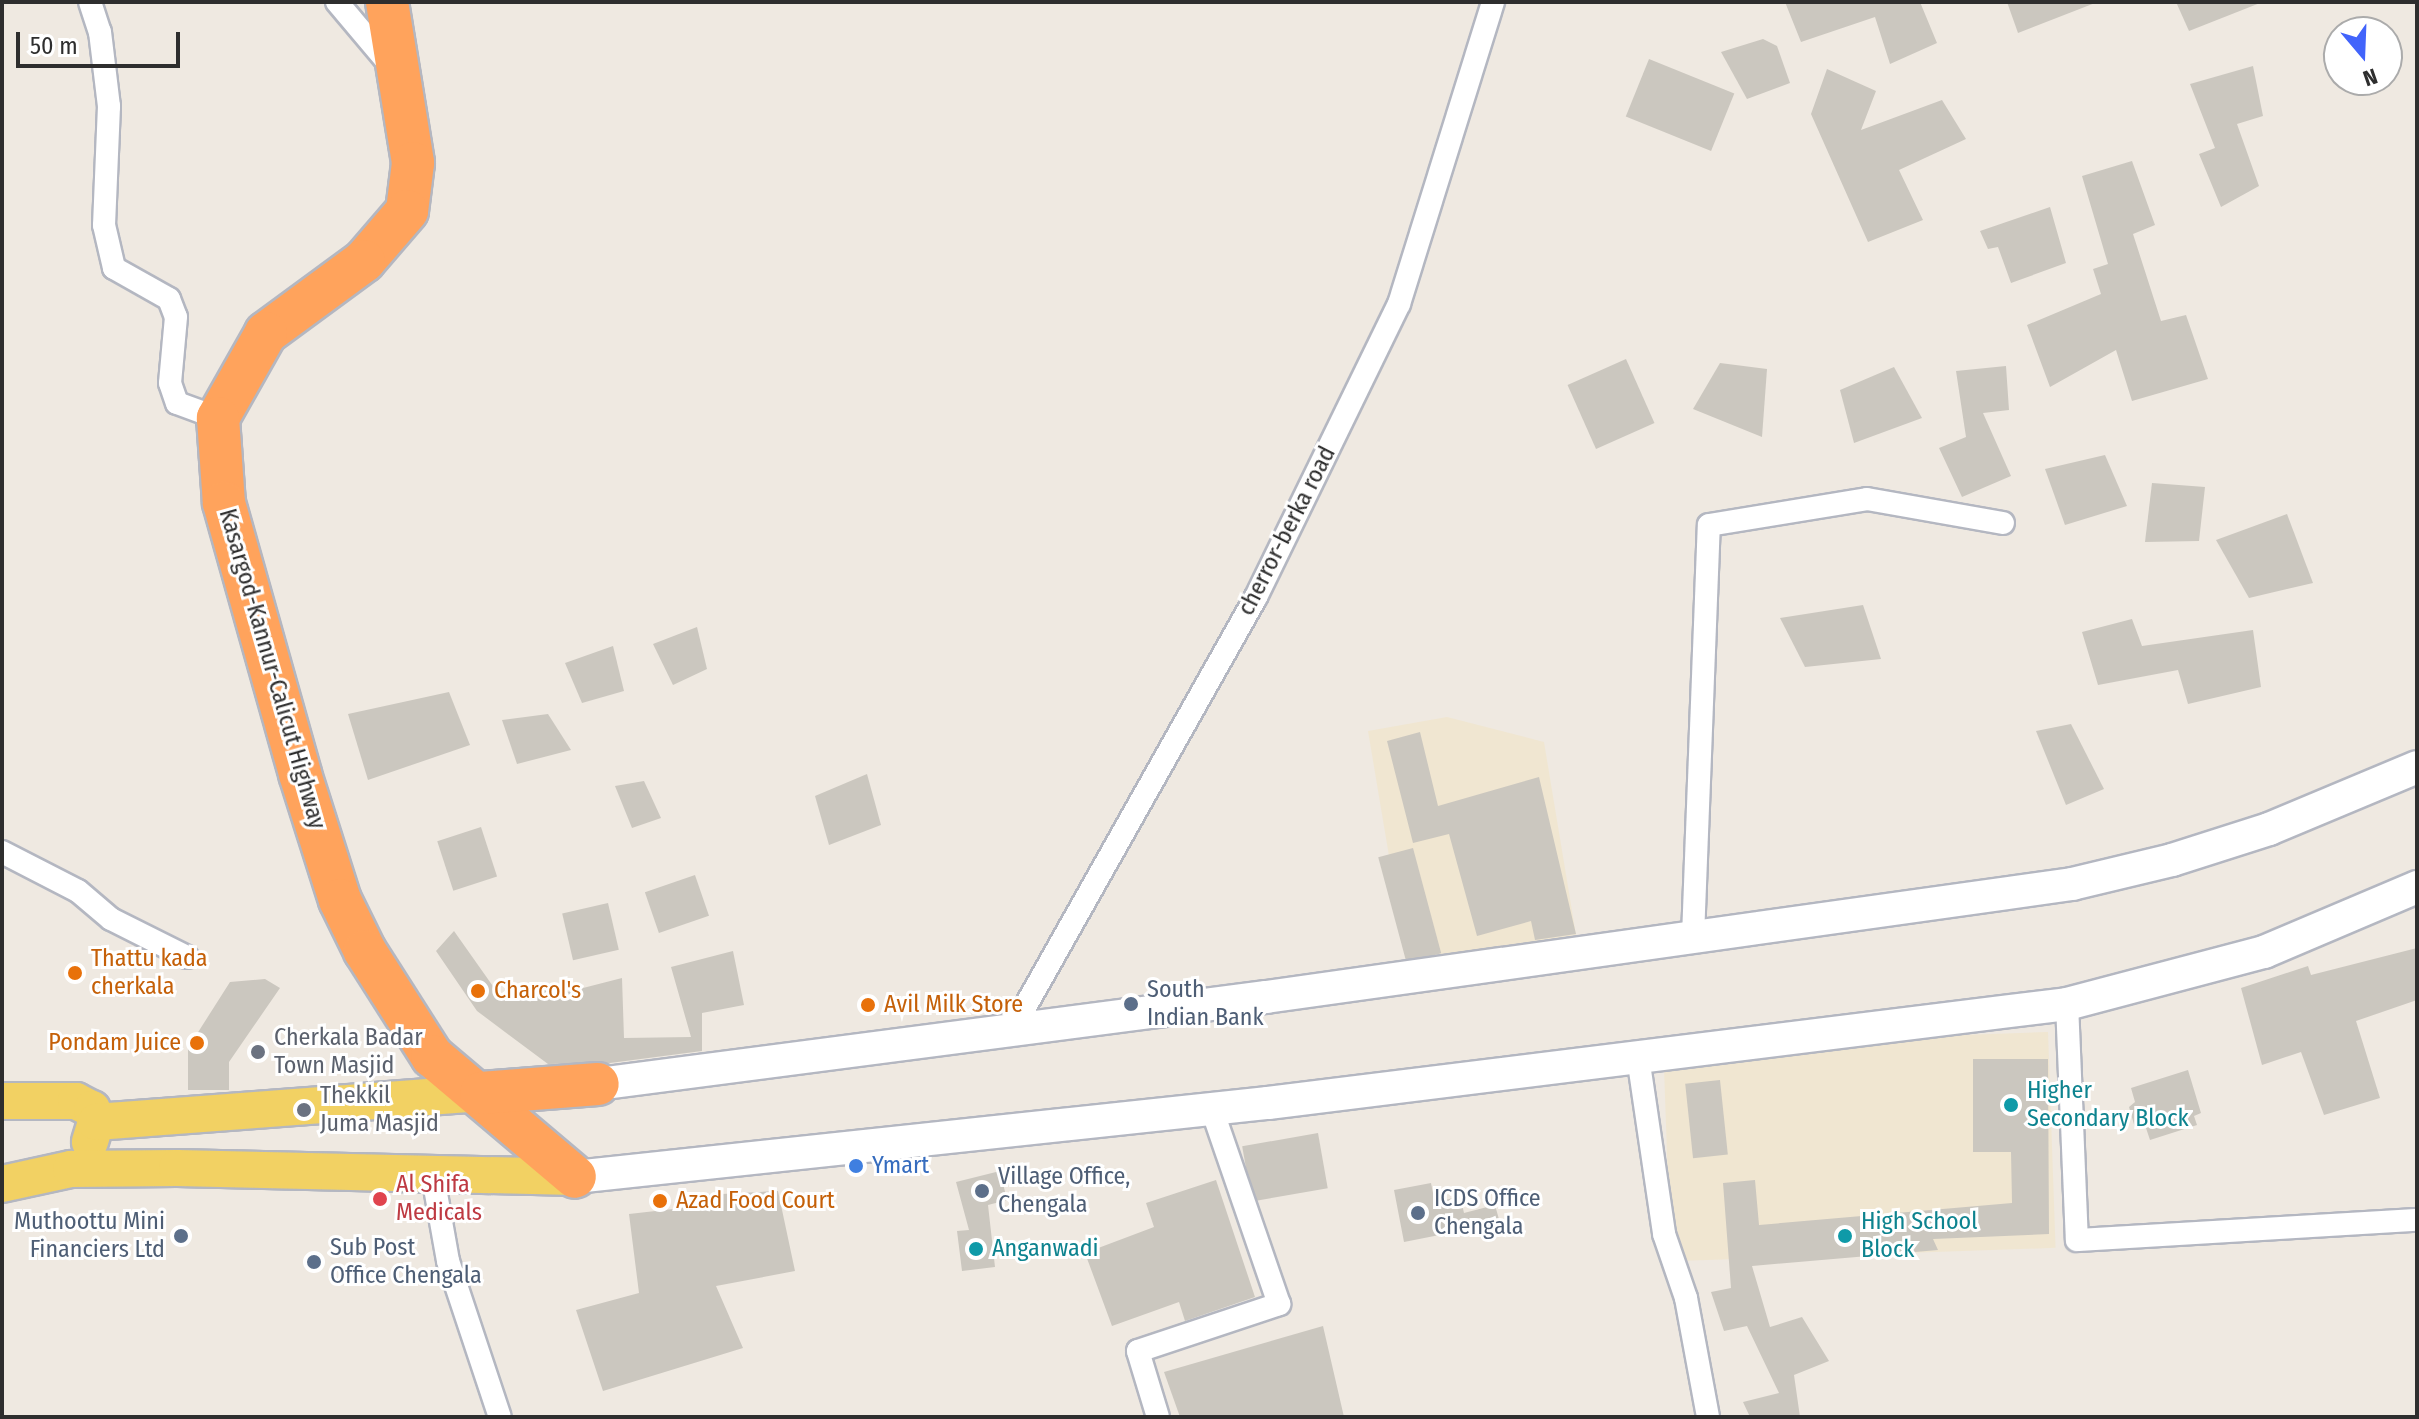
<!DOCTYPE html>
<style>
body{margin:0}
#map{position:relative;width:2419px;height:1419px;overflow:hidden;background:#efe9e1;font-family:"Fira Sans Condensed",sans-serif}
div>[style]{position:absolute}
.education>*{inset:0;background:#f0e6d1;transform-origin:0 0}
.building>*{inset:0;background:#cbc7bf;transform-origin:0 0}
.roads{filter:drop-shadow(2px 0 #b4b7c1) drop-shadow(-2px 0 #b4b7c1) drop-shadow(0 2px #b4b7c1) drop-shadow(0 -2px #b4b7c1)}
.street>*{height:22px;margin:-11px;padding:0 11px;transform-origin:11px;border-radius:11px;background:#fff}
.secondary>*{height:32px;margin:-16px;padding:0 16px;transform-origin:16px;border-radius:16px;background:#fff}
.primary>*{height:36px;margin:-18px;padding:0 18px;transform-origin:18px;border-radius:18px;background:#f2d163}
.highway>*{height:42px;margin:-21px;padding:0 21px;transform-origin:21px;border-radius:21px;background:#ffa35c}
.dots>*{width:22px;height:22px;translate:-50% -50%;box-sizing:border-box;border:4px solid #fff;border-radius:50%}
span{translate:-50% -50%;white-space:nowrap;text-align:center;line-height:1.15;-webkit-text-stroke:6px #fff;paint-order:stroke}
.street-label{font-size:24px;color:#2e2e2e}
.food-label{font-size:24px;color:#c56008}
.left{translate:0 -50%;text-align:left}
.right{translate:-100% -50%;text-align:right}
.service-label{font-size:24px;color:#4e5e75}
.worship-label{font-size:24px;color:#5b616d}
.culture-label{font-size:24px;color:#0d838f}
.shop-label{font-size:24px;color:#366cbe}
.health-label{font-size:24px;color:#be3a42}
.frame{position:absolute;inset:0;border:4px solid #2e2e2e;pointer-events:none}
.north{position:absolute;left:2323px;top:16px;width:80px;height:80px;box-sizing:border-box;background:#fff;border:2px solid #ababab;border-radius:50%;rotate:161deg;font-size:22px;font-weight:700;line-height:32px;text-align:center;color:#2e2e2e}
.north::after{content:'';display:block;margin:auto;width:28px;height:36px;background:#4264fb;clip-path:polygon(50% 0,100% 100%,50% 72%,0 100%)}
.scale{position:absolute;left:16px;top:32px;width:164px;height:36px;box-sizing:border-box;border:4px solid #2e2e2e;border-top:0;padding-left:10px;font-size:24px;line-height:28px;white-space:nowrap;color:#2e2e2e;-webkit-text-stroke:6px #fff;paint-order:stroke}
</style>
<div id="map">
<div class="education">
<i style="clip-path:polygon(1447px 717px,1544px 742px,1576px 935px,1407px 963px,1368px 731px)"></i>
<i style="left:2048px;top:1032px;width:216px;height:385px;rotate:88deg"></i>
</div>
<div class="building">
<i style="clip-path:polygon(1785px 2px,1920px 2px,1937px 43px,1890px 64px,1875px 17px,1801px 42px)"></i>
<i style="clip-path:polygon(2007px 2px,2095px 2px,2095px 3px,2018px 33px)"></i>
<i style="clip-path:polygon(2176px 2px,2260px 2px,2260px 3px,2189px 31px)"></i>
<i style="clip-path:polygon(1763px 39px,1777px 46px,1790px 83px,1747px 99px,1721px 52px)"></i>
<i style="left:1649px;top:59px;width:92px;height:62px;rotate:22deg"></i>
<i style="clip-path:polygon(2253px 66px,2263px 116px,2237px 124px,2259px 186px,2221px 207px,2199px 154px,2215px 148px,2190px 84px)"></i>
<i style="clip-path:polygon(1827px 69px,1876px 91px,1861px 130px,1942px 100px,1966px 139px,1899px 170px,1923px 220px,1868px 242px,1811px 114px)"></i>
<i style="clip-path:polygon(2132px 161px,2155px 225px,2133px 234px,2161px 321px,2186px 315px,2208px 379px,2132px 401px,2116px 350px,2050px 387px,2027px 325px,2101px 294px,2093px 269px,2108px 264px,2082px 176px)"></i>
<i style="clip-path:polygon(2050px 207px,2066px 263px,2011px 283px,1998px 247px,1988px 249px,1980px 231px)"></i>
<i style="left:1626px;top:359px;width:70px;height:64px;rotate:66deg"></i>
<i style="clip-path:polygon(1720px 363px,1767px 369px,1762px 437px,1693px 409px)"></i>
<i style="clip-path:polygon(2006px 366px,2009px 410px,1983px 413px,2011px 476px,1962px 497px,1939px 448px,1966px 437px,1956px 371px)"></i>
<i style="clip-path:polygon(1894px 367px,1922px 418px,1854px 443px,1840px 390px)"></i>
<i style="clip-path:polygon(2105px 455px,2127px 506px,2065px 525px,2045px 469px)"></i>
<i style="clip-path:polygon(2152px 483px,2205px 487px,2199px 541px,2145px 542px)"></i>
<i style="clip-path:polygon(2287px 514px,2313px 583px,2249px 598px,2216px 540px)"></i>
<i style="clip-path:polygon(1863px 605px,1881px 659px,1805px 667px,1780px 618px)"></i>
<i style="clip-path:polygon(2132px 619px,2142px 646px,2253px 630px,2261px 687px,2188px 704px,2178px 670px,2098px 685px,2082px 632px)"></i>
<i style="clip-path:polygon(697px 627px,707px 669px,673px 685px,653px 644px)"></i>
<i style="clip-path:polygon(613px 646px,624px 691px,582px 703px,565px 663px)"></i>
<i style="clip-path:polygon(449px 692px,470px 745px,368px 780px,348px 714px)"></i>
<i style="clip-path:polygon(548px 714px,571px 750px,517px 764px,502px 720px)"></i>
<i style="clip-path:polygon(2071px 724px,2104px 789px,2066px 805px,2036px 731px)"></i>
<i style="clip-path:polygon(1420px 732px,1438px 806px,1539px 777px,1576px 934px,1535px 940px,1531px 921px,1477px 936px,1449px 834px,1413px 843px,1387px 741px)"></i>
<i style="clip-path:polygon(867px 774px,881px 825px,829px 845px,815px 796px)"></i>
<i style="clip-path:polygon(644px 781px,661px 818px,632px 828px,615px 786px)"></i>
<i style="left:481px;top:827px;width:52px;height:46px;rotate:72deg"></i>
<i style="left:1413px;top:848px;width:109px;height:36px;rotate:75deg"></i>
<i style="left:695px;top:875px;width:43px;height:53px;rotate:71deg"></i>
<i style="left:608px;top:903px;width:48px;height:47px;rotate:77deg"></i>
<i style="clip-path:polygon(454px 931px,502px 999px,510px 988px,546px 990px,548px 997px,622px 978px,624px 1038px,691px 1037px,671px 967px,733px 951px,744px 1005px,702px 1013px,702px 1051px,610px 1063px,548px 1064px,477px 1011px,436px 951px)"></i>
<i style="clip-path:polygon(2417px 948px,2417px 1000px,2356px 1021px,2380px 1098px,2324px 1115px,2301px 1052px,2262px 1065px,2241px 988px,2308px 966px,2311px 975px)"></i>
<i style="clip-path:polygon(265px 979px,280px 988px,229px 1062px,229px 1090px,188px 1090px,188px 1048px,230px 982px)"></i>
<i style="clip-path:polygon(1973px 1059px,2048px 1059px,2049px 1234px,1933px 1239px,1938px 1250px,1752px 1266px,1770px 1327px,1802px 1317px,1829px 1361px,1794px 1375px,1800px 1417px,1750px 1417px,1743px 1402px,1779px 1393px,1747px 1326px,1724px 1331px,1711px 1292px,1731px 1288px,1723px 1183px,1755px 1180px,1759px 1225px,2012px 1203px,2011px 1152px,1973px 1152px)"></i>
<i style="clip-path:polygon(2188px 1070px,2201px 1113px,2194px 1116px,2197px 1125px,2150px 1140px,2145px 1125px,2135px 1128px,2129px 1107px,2135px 1102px,2131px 1088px)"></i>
<i style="left:1720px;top:1080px;width:75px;height:35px;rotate:84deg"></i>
<i style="left:1318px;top:1133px;width:56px;height:77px;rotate:80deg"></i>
<i style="clip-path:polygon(1000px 1171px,1007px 1200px,988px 1205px,995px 1267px,962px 1271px,957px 1231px,969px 1230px,956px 1182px)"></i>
<i style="clip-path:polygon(1216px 1180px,1255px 1297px,1185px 1321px,1179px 1302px,1112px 1326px,1085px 1253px,1154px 1227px,1146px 1203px)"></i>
<i style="clip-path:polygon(1431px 1183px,1435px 1203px,1460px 1196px,1464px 1213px,1495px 1205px,1500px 1223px,1404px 1242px,1394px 1190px)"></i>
<i style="clip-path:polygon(778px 1191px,795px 1271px,716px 1286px,743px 1348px,603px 1391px,576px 1310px,639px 1293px,629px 1214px,691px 1207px,685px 1196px)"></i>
<i style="clip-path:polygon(1323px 1326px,1344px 1417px,1180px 1417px,1164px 1372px)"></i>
</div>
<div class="roads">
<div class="street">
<i style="left:90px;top:2px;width:32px;rotate:72deg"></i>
<i style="left:100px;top:32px;width:75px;rotate:83.1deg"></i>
<i style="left:109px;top:106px;width:119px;rotate:92.4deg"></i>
<i style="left:104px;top:225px;width:44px;rotate:76.9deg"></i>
<i style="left:114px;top:268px;width:63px;rotate:29.4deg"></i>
<i style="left:169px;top:299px;width:19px;rotate:69deg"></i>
<i style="left:176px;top:317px;width:66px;rotate:95.2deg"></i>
<i style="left:170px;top:383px;width:21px;rotate:71deg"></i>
<i style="left:177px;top:403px;width:44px;rotate:20.1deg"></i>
<i style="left:337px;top:2px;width:82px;rotate:49.9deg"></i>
<i style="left:2px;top:852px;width:85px;rotate:27.2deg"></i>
<i style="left:78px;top:891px;width:43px;rotate:40.3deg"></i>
<i style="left:111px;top:919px;width:85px;rotate:26.6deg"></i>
<i style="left:1693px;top:937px;width:412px;rotate:-87.8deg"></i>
<i style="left:1709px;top:525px;width:160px;rotate:-9.3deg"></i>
<i style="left:1867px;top:499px;width:138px;rotate:10deg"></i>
<i style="left:2067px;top:1004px;width:236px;rotate:87.6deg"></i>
<i style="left:2077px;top:1240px;width:341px;rotate:-3.4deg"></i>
<i style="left:1012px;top:1030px;width:497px;rotate:-60.6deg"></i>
<i style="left:1256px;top:597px;width:326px;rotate:-64deg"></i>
<i style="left:1399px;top:304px;width:316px;rotate:-72.7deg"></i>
<i style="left:1638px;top:1057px;width:179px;rotate:81.6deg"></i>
<i style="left:1664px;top:1234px;width:68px;rotate:71deg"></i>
<i style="left:1686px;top:1298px;width:121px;rotate:79.5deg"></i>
<i style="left:432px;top:1171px;width:91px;rotate:79.9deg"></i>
<i style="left:448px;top:1261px;width:164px;rotate:71.6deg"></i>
<i style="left:1158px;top:1417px;width:69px;rotate:-106.9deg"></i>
<i style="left:1138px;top:1351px;width:149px;rotate:-18.4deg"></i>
<i style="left:1279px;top:1304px;width:206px;rotate:-109deg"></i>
</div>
<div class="secondary">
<i style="left:598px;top:1084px;width:674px;rotate:-7.42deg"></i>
<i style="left:1266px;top:997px;width:814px;rotate:-7.98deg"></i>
<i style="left:2072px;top:884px;width:103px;rotate:-13.5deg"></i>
<i style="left:2172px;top:860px;width:102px;rotate:-17.7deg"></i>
<i style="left:2269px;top:829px;width:160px;rotate:-22.7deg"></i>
<i style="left:575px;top:1177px;width:697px;rotate:-6.1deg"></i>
<i style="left:1268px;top:1103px;width:805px;rotate:-7.06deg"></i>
<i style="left:2067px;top:1004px;width:204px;rotate:-14.8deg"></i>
<i style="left:2264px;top:952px;width:166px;rotate:-23deg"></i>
</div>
<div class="primary">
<i style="left:2px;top:1101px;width:74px"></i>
<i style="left:76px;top:1101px;width:18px;rotate:27deg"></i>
<i style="left:92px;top:1109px;width:14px;rotate:73deg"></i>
<i style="left:96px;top:1122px;width:21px;rotate:107deg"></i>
<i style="left:96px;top:1122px;width:386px;rotate:-4.3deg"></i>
<i style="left:2px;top:1184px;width:71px;rotate:-12.3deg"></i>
<i style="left:71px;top:1169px;width:106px;rotate:-0.5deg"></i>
<i style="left:177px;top:1168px;width:398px;rotate:1.3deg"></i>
</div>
<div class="highway">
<i style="left:387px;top:2px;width:163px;rotate:80.8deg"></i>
<i style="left:413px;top:163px;width:48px;rotate:97.1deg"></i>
<i style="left:407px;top:211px;width:66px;rotate:130.7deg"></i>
<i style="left:364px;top:261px;width:122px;rotate:143.7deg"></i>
<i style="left:266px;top:333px;width:98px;rotate:119.5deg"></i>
<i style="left:218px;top:418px;width:85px;rotate:86deg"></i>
<i style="left:224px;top:503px;width:281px;rotate:74.3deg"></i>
<i style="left:300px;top:774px;width:132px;rotate:72.4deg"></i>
<i style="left:340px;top:900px;width:57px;rotate:63.9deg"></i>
<i style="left:365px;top:951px;width:125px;rotate:57.5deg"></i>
<i style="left:432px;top:1056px;width:187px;rotate:40.2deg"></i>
<i style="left:481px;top:1093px;width:117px;rotate:-4.4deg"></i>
</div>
</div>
<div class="dots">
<i style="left:75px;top:973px;background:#e8710a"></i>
<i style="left:478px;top:991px;background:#e8710a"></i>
<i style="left:1131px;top:1004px;background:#5c6f8a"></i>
<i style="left:868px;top:1005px;background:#e8710a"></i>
<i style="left:197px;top:1043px;background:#e8710a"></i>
<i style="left:258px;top:1052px;background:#6b7280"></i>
<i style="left:2011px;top:1105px;background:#0f9aa8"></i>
<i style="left:304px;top:1110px;background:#6b7280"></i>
<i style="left:856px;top:1166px;background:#3f7fe0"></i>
<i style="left:982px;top:1191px;background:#5c6f8a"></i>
<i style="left:380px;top:1199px;background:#e0444e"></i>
<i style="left:660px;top:1201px;background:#e8710a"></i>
<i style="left:1418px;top:1213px;background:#5c6f8a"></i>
<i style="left:181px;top:1236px;background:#5c6f8a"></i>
<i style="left:1845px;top:1236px;background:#0f9aa8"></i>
<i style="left:976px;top:1249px;background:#0f9aa8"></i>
<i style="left:314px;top:1262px;background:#5c6f8a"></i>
</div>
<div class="street-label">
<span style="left:1287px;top:531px;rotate:-63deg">cherror-berka road</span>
<span style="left:272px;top:669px;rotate:74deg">Kasargod-Kannur-Calicut Highway</span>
</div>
<div class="food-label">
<span class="left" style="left:91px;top:973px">Thattu kada<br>cherkala</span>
<span class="left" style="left:494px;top:991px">Charcol's</span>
<span class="left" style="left:884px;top:1005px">Avil Milk Store</span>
<span class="right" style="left:181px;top:1043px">Pondam Juice</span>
<span class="left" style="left:676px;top:1201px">Azad Food Court</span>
</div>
<div class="service-label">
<span class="left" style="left:1147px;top:1004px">South<br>Indian Bank</span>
<span class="left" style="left:998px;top:1191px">Village Office,<br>Chengala</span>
<span class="left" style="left:1434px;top:1213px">ICDS Office<br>Chengala</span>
<span class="right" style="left:165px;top:1236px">Muthoottu Mini<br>Financiers Ltd</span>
<span class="left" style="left:330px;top:1262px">Sub Post<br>Office Chengala</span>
</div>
<div class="worship-label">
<span class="left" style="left:274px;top:1052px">Cherkala Badar<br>Town Masjid</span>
<span class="left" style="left:320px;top:1110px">Thekkil<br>Juma Masjid</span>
</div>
<div class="culture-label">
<span class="left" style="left:2027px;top:1105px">Higher<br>Secondary Block</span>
<span class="left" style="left:1861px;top:1236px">High School<br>Block</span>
<span class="left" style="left:992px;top:1249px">Anganwadi</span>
</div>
<div class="shop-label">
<span class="left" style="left:872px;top:1166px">Ymart</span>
</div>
<div class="health-label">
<span class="left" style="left:396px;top:1199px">Al Shifa<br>Medicals</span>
</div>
<div class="frame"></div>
<div class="north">N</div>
<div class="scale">50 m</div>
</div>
